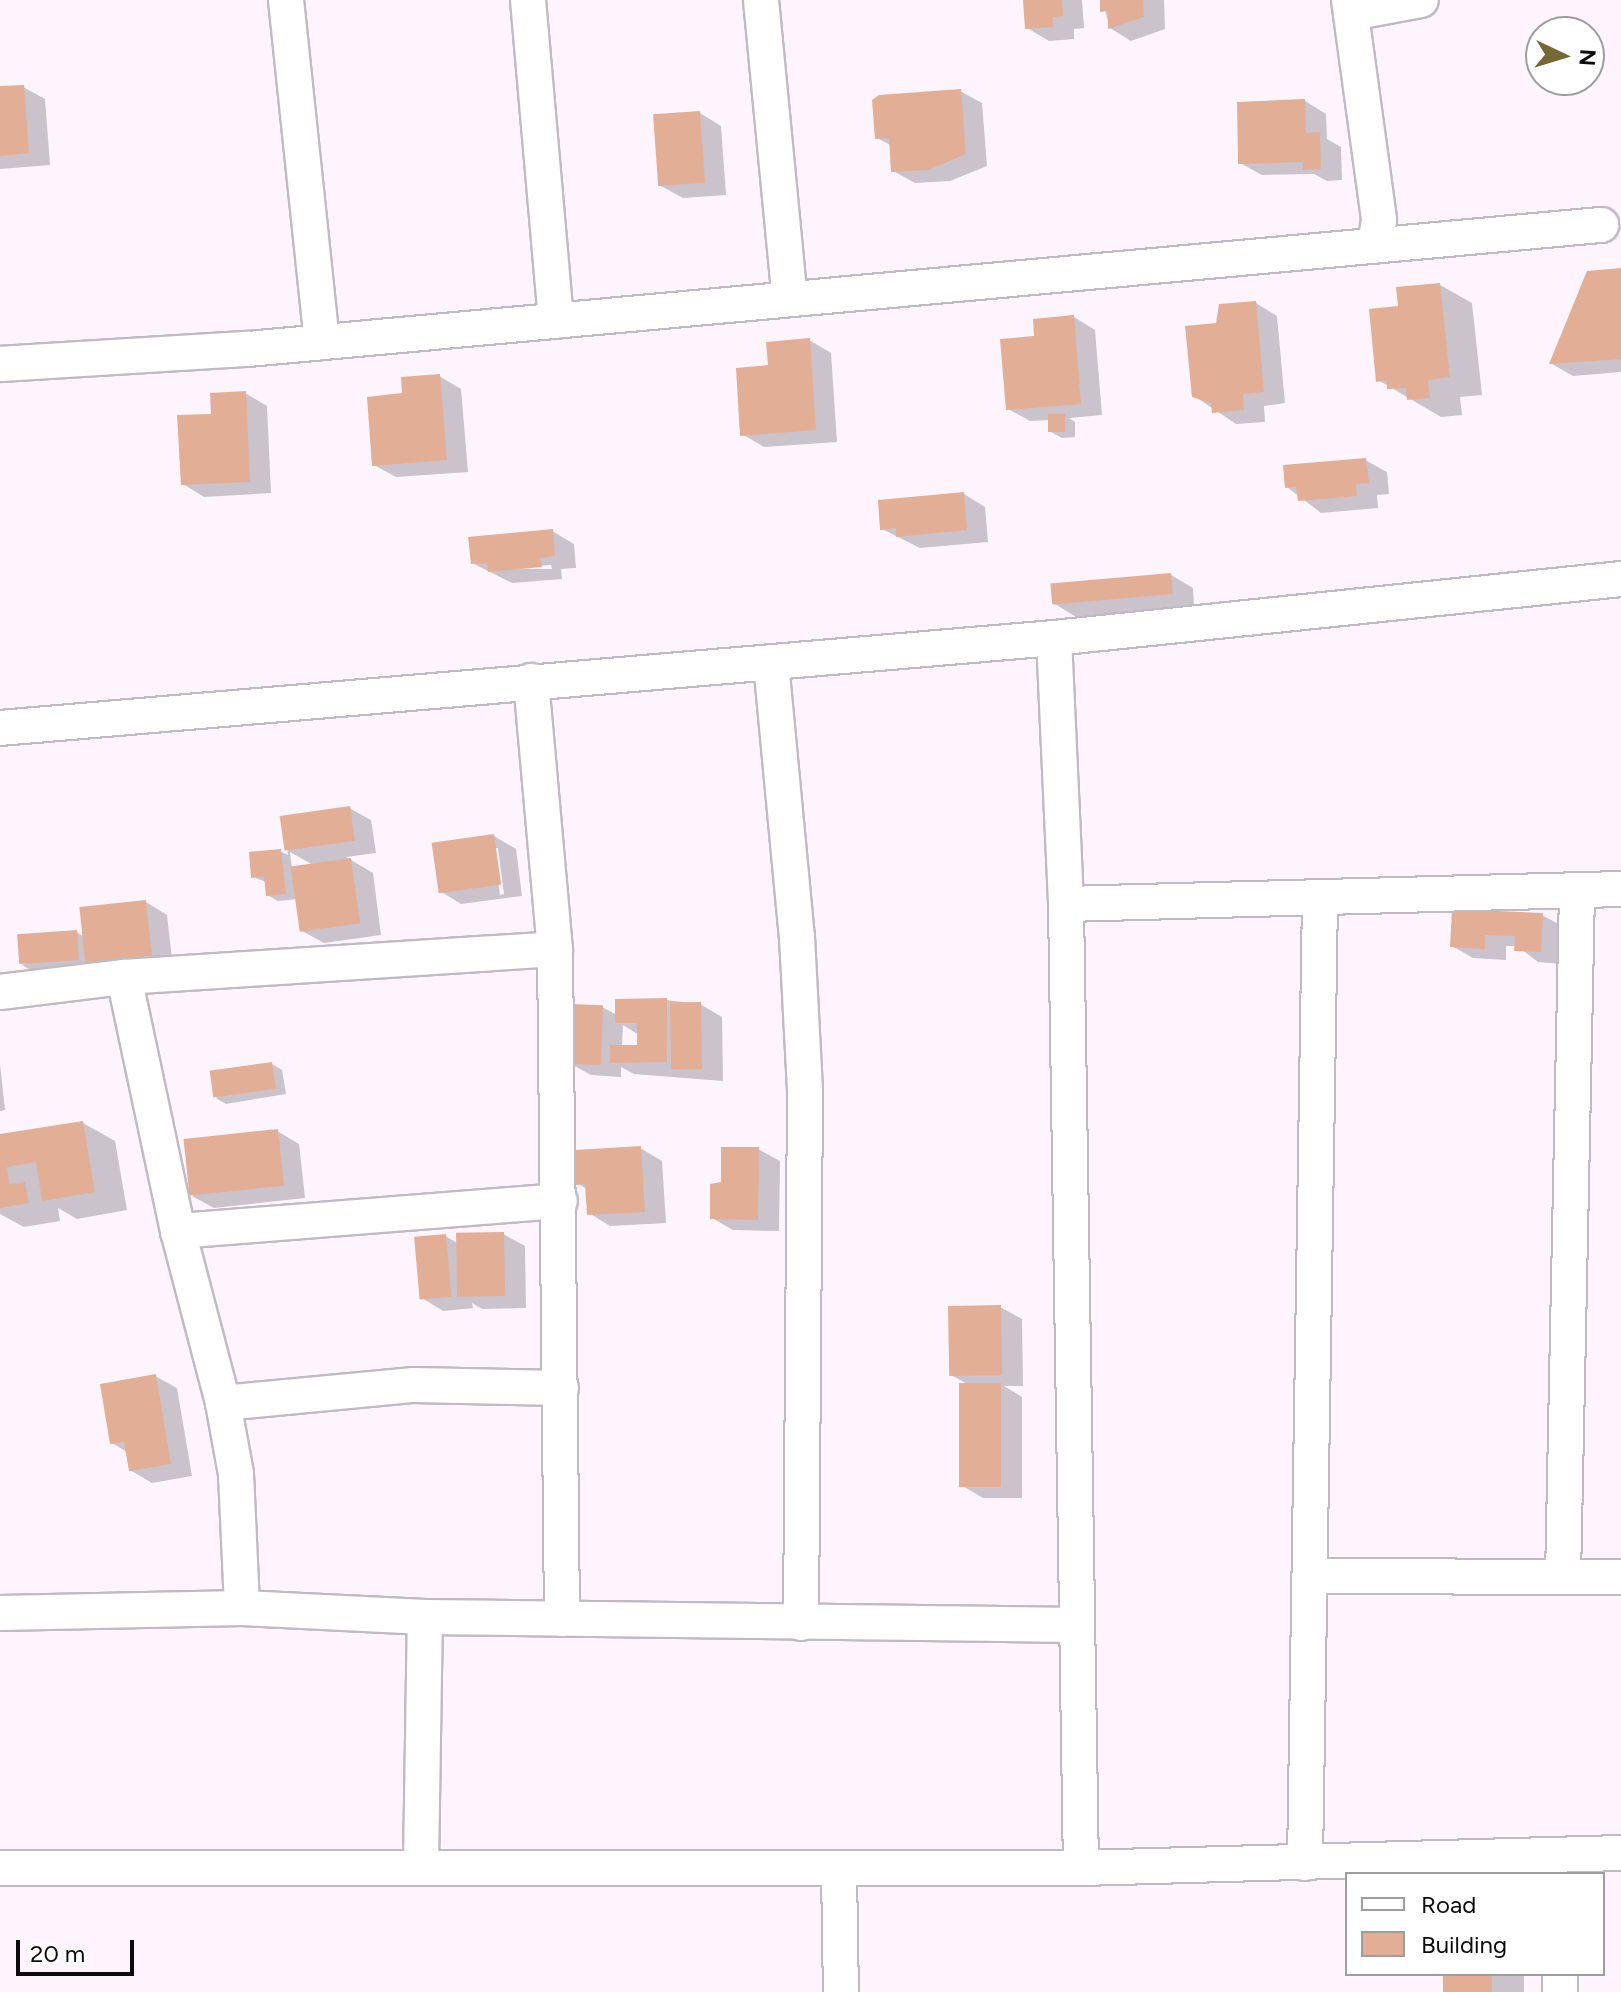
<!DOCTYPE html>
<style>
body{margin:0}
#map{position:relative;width:1621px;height:1992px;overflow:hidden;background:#fdf4fe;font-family:Figtree,sans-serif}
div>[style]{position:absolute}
.shadow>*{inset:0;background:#0003;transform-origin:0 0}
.building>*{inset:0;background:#e2ae96;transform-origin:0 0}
.roads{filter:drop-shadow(2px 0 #c2bac3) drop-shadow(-2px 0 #c2bac3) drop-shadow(0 2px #c2bac3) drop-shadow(0 -2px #c2bac3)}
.street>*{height:34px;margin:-17px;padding:0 17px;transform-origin:17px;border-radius:17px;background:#fff}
span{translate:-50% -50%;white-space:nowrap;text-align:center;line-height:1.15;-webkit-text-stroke:6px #fff;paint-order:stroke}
.legend{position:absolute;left:1345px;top:1872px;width:260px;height:104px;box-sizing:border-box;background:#fff;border:2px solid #9e9d9e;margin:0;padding:10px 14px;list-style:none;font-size:24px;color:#0d0a0d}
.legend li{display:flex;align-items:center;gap:16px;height:40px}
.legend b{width:40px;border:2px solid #9e9d9e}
.north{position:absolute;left:1525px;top:16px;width:80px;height:80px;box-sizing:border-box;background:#fff;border:2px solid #9e9d9e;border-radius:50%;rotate:94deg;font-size:22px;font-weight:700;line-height:32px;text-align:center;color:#0d0a0d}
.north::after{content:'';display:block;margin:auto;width:28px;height:36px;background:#756835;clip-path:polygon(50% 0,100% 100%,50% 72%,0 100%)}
.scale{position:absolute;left:16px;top:1940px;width:118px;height:36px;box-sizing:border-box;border:4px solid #0d0a0d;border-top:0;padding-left:10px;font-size:24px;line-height:28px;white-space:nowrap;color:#0d0a0d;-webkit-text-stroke:6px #fff;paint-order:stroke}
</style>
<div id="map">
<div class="shadow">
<i style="clip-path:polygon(1025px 0,1082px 0,1084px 28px,1074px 29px,1074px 39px,1049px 41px,1027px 28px)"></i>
<i style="clip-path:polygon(1102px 0,1164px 0,1165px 29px,1131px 41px,1110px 28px)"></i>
<i style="clip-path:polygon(23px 87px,45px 99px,50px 165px,0 169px,0 88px)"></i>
<i style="clip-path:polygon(960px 91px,982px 103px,987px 166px,950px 181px,915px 183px,893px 171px,892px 146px,877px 138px)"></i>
<i style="clip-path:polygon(1305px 101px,1326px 114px,1327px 139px,1341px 147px,1342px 180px,1327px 181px,1314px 174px,1262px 175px,1240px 163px)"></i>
<i style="clip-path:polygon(700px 113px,721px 126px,726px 195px,683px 198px,661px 186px)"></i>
<i style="clip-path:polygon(1621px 270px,1621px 372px,1573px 376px,1552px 364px)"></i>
<i style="clip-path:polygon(1440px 285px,1472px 303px,1482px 395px,1460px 397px,1462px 415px,1441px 417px,1378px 380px,1400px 308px)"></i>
<i style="clip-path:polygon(1256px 303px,1277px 316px,1285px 403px,1264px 406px,1265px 422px,1236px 424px,1194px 396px,1217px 324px)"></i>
<i style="clip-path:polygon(1074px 317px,1095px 330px,1102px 415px,1069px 418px,1075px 422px,1075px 437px,1062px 438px,1051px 432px,1051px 420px,1030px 421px,1008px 409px)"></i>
<i style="clip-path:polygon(809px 340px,831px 353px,837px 442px,764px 447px,742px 434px,770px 367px)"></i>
<i style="clip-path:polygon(439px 376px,461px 389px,468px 472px,396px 477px,374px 465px,404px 395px)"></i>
<i style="clip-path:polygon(245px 393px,267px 406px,271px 493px,204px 497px,183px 484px,213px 416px)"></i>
<i style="clip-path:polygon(1365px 460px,1387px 472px,1389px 494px,1377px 495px,1378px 508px,1321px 513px,1287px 487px)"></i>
<i style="clip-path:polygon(964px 494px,985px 507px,988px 542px,920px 548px,882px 529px)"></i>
<i style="clip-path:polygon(evenodd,552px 531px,574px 544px,576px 568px,561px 569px,562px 579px,512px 583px,472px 563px,552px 531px,551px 565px,552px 569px,497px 569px,551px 565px)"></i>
<i style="clip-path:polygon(1171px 575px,1193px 588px,1194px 606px,1076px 617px,1055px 604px)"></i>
<i style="clip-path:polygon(evenodd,349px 808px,371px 820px,376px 853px,346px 857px,373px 873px,381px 935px,324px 943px,302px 931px,298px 899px,278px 901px,267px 895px,266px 882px,253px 877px,280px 851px,288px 855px,283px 818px,349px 808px,290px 852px,313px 865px,292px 868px,290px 852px)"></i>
<i style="clip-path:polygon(evenodd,494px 836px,516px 849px,522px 896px,461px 904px,440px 891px,494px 836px,494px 848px,498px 848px,504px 894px,500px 895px,494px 848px)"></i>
<i style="clip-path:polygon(146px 902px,167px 915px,173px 968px,43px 977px,22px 965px,77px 932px,84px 937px)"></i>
<i style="clip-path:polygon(1542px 915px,1564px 927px,1563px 964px,1538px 962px,1517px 946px,1506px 946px,1506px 960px,1473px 958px,1452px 946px)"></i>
<i style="clip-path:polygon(evenodd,666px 1000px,700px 1004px,722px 1017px,723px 1081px,634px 1074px,621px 1067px,621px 1077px,591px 1075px,569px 1063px,602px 1007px,617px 1015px,666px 1000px,623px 1025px,639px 1035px,639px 1047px,622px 1047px,623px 1025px)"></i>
<i style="clip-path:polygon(0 1064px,5px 1110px,0 1111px)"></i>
<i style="clip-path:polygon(272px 1064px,282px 1070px,286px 1094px,226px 1104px,216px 1098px)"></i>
<i style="clip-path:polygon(83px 1123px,115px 1141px,127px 1210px,77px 1219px,58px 1208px,60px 1221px,24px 1227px,0 1214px,0 1136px)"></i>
<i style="clip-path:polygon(277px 1131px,299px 1144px,305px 1198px,214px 1208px,192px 1196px)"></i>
<i style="clip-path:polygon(640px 1148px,662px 1161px,666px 1223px,610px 1226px,589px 1213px,587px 1189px,578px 1184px)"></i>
<i style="clip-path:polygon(758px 1149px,780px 1161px,779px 1231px,733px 1230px,712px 1218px,723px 1183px)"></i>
<i style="clip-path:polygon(503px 1234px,525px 1246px,526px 1308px,482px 1309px,472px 1303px,473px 1308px,443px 1311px,422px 1298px,445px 1236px,459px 1244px)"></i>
<i style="clip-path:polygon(1000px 1307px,1022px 1319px,1023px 1386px,1004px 1386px,1022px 1397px,1022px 1498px,983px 1498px,961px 1485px,969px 1385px,951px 1375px)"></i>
<i style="clip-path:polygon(155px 1376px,177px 1388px,192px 1476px,152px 1483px,130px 1470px,127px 1452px,112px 1443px)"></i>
<i style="left:1445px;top:1974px;width:79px;height:18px"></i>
</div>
<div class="building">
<i style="clip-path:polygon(1023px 0,1062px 0,1063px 16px,1053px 17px,1053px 27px,1025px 29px)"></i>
<i style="clip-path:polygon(1100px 0,1143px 0,1144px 17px,1108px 29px,1108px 11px,1100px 12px)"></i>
<i style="clip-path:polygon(24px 85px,29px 153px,0 156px,0 86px)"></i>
<i style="clip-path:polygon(961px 89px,966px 154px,928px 170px,891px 172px,889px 138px,875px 139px,872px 100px,879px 95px)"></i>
<i style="clip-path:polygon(1305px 99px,1306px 133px,1320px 132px,1321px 169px,1303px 170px,1303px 162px,1238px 164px,1237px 102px)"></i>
<i style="left:700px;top:111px;width:72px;height:47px;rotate:86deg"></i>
<i style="clip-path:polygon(1621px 268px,1621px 359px,1549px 364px,1587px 271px)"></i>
<i style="clip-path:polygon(1440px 283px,1450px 377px,1428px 380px,1430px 398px,1407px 400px,1406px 388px,1387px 389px,1387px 380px,1376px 382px,1369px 309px,1398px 306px,1396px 287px)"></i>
<i style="clip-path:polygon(1256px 301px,1264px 392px,1243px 394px,1244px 410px,1212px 413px,1211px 403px,1192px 397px,1185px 326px,1216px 323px,1219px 304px)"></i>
<i style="clip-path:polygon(1074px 315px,1081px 404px,1006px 410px,1000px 339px,1034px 336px,1033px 319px)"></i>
<i style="clip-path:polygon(810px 338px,816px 430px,740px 436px,736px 368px,768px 365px,766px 342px)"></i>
<i style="clip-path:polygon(440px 374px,447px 460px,372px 466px,367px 397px,402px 393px,401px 377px)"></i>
<i style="clip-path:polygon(246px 391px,250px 482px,181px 485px,177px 415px,211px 414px,210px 393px)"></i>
<i style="left:1065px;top:414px;width:18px;height:17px;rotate:90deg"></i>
<i style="clip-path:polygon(1366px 458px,1369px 483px,1356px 484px,1357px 496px,1298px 501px,1296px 487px,1285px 488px,1283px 465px)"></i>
<i style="clip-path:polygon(964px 492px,967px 530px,896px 537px,896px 528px,880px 530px,878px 500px)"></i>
<i style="clip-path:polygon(553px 529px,555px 556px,540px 558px,542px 567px,488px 572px,487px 563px,471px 564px,468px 537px)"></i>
<i style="left:1171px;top:573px;width:21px;height:121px;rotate:85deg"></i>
<i style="left:350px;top:806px;width:35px;height:71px;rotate:82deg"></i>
<i style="left:494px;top:834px;width:51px;height:63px;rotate:82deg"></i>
<i style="clip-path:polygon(281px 849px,286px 894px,266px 896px,264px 876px,251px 878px,249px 852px)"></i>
<i style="left:351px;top:858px;width:66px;height:61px;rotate:82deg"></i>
<i style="left:146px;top:900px;width:57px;height:67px;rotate:84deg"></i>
<i style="clip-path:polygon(1452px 909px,1543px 913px,1541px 952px,1514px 951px,1515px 936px,1485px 935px,1485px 949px,1450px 947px)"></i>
<i style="left:77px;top:930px;width:30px;height:60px;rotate:86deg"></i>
<i style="clip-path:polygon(667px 998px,667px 1062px,610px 1063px,610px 1045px,637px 1045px,637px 1023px,615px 1023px,615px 999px)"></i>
<i style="left:701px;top:1002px;width:67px;height:31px;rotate:89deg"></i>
<i style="left:570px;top:1004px;width:33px;height:60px;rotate:2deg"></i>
<i style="left:272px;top:1062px;width:27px;height:63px;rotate:82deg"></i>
<i style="clip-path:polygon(83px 1121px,95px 1192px,42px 1201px,36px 1162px,7px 1167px,9px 1184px,25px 1182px,29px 1203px,0 1208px,0 1134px)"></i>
<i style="left:278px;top:1129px;width:57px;height:95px;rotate:84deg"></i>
<i style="clip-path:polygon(641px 1146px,645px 1212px,587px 1215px,585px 1184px,576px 1185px,575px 1150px)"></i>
<i style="clip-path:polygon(721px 1147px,759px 1147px,758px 1220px,710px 1219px,710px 1184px,721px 1182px)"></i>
<i style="left:504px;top:1232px;width:64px;height:48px;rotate:89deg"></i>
<i style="left:446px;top:1234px;width:63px;height:32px;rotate:85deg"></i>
<i style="left:1001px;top:1305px;width:70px;height:53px;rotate:89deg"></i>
<i style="clip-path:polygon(156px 1374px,171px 1464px,129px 1471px,124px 1442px,110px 1444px,100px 1384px)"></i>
<i style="left:959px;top:1383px;width:42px;height:104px"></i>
<i style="left:1443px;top:1974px;width:49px;height:18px"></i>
</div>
<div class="roads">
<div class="street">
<i style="left:286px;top:0;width:344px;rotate:84deg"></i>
<i style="left:528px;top:0;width:322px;rotate:85deg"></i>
<i style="left:761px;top:0;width:300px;rotate:84.5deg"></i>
<i style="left:1349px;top:0;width:222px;rotate:82.2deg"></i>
<i style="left:1379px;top:220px;width:26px;rotate:99deg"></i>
<i style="left:1351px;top:13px;width:71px;rotate:-10.5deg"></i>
<i style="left:0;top:364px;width:248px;rotate:-3.5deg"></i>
<i style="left:248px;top:349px;width:1359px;rotate:-5.24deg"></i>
<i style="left:1054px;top:638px;width:266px;rotate:87.4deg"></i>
<i style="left:1066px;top:904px;width:964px;rotate:89.11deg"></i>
<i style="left:771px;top:663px;width:275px;rotate:84.6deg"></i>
<i style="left:797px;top:937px;width:154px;rotate:87deg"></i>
<i style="left:805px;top:1091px;width:532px;rotate:90.43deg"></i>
<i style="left:531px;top:681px;width:269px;rotate:84.9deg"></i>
<i style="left:555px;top:949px;width:670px;rotate:89.4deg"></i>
<i style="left:0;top:728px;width:1058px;rotate:-4.88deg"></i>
<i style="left:1054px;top:638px;width:570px;rotate:-5.94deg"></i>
<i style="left:1066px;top:904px;width:555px;rotate:-1.55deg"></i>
<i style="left:124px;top:977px;width:260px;rotate:78deg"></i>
<i style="left:178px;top:1231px;width:178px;rotate:75.3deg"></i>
<i style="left:223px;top:1403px;width:72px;rotate:79.6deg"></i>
<i style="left:236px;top:1474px;width:134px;rotate:87.4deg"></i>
<i style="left:0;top:992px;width:125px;rotate:-6.9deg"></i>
<i style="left:124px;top:977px;width:432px;rotate:-3.7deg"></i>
<i style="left:178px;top:1231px;width:383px;rotate:-4.5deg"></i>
<i style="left:223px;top:1403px;width:192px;rotate:-5.4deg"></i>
<i style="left:414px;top:1385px;width:147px;rotate:1.2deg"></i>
<i style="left:1310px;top:1576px;width:311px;rotate:0.2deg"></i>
<i style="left:1563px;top:1577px;width:687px;rotate:-88.83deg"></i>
<i style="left:0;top:1613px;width:242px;rotate:-1.2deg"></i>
<i style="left:242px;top:1608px;width:183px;rotate:2.8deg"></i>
<i style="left:425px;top:1617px;width:651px;rotate:0.7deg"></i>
<i style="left:1305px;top:1863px;width:966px;rotate:-89.11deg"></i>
<i style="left:421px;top:1865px;width:248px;rotate:-89.1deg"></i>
<i style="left:0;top:1868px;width:1081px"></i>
<i style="left:1081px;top:1868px;width:540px;rotate:-1.59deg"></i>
<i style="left:839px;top:1870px;width:122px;rotate:89.1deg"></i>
<i style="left:1560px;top:1992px;width:18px;rotate:-90deg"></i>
</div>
</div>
<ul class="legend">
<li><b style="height:10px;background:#fff"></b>Road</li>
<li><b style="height:22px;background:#e2ae96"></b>Building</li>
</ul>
<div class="north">N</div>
<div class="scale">20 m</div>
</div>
